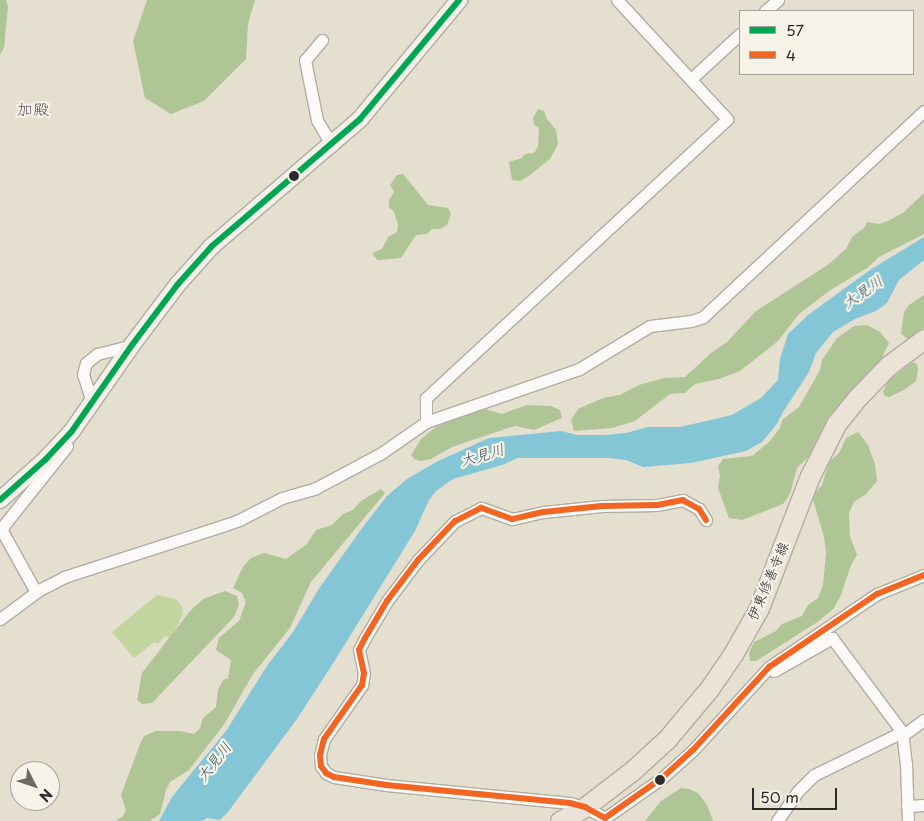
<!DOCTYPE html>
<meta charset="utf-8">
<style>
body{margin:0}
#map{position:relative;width:924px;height:821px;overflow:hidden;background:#e5dfcf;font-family:"Playpen Sans","Klee One",sans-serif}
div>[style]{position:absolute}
.green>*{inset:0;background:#c2d59f}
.forest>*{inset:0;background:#b0c596}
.water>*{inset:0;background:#84c6d5}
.roads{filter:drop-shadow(1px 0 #b1ada2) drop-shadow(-1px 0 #b1ada2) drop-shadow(0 1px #b1ada2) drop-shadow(0 -1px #b1ada2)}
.street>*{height:11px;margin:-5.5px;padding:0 5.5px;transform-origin:5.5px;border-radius:5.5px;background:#fbfaf8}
.secondary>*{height:16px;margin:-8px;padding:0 8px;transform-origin:8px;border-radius:8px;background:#f5f1ea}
.primary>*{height:19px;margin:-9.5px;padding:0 9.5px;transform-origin:9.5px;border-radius:9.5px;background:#ebe2d8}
.bus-1>*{height:6px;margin:-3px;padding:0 3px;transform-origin:3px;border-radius:3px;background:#00a651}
.bus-2>*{height:6px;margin:-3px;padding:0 3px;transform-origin:3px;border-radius:3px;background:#f26522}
.dots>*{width:14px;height:14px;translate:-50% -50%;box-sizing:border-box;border:2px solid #f7f3e8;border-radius:50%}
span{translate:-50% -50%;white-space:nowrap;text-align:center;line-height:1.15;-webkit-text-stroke:4.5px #f7f3e8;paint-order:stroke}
.street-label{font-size:14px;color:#2b2b2b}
.water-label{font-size:15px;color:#39565f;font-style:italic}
.quarter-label{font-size:16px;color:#60505d}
.legend{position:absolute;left:739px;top:10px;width:175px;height:65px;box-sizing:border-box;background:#f7f3e8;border:1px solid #a5a39c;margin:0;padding:6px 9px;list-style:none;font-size:15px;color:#2b2b2b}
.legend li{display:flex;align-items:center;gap:10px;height:25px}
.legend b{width:25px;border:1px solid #a5a39c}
.north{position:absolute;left:10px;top:761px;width:50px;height:50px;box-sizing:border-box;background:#f7f3e8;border:1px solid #a5a39c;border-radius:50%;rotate:131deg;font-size:14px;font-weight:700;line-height:20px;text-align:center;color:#2b2b2b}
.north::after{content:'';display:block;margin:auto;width:18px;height:22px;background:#6c6a64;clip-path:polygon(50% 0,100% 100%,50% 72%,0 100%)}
.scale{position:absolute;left:752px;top:788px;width:85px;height:22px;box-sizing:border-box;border:2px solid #2b2b2b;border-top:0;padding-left:6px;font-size:15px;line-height:18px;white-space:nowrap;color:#2b2b2b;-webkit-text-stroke:4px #f7f3e8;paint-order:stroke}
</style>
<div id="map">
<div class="green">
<i style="clip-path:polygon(157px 595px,176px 599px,182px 606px,183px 614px,171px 638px,165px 636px,158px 644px,154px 642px,134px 658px,112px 632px)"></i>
</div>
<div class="forest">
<i style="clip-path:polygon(0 0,6px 0,8px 6px,4px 48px,0 55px)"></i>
<i style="clip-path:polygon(147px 0,255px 0,248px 24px,246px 59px,204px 101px,171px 114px,145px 98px,133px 41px)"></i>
<i style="clip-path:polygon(538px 109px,544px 111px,547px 119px,556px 130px,558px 144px,550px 159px,530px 175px,520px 181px,512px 180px,509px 162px,522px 158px,525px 154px,534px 153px,538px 147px,539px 131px,538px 127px,534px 125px,533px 118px)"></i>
<i style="clip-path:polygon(403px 174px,428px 205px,448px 208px,451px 214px,447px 225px,440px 229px,432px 229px,427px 234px,416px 235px,401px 258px,378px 260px,373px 255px,374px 252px,382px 249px,388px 237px,397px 232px,398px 225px,394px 212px,389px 207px,389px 200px,394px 192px,390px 185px,397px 175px)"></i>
<i style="clip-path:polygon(924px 193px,924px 234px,879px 257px,867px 268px,829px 291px,799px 314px,778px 341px,740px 371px,719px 379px,695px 384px,685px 393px,670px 394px,635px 421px,612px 428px,574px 431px,571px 420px,578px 409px,603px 398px,620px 395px,639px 385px,664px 378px,685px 377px,711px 353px,727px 342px,756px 311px,829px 264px,846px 249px,852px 237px,864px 228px,867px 222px,879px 224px,888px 221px,904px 212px)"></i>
<i style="clip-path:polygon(924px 295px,924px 328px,911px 338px,906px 338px,901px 333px,904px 312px,909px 305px)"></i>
<i style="clip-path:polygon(867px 325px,880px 332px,889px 343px,882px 358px,848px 394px,839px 409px,830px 415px,808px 457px,797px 468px,790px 494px,783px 504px,742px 520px,729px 518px,718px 488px,720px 476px,718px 466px,723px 459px,752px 456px,769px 442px,780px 428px,782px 420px,799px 407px,820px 370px,822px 360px,837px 338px,854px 326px)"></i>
<i style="clip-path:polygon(913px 362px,917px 364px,918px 370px,916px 381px,904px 390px,889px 397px,885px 396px,883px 392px,888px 381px)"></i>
<i style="clip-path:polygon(527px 405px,551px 406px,560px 410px,562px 418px,534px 430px,515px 426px,502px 430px,452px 447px,431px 459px,420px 461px,414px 459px,411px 455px,421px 439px,437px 426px,482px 408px,502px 414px)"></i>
<i style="clip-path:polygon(858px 432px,868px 445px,875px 464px,877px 481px,866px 494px,854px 502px,849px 513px,850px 536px,857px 555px,851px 565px,841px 595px,834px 608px,819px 621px,756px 661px,750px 661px,749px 653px,754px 642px,776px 631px,782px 624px,802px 616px,808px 605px,818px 598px,823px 585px,826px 553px,824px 537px,812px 496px,822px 485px,829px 462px,839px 453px,846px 438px)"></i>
<i style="clip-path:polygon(381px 489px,385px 493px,311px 582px,290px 628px,253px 674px,225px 723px,189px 770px,170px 782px,166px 790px,160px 814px,150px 821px,116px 821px,123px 816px,126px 810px,121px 795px,140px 744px,144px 736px,156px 731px,181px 731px,194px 734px,200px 728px,203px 718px,216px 707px,218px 690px,223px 680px,228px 678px,231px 660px,216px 650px,219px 638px,239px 621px,246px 602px,242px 593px,233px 588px,243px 567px,251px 558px,264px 553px,286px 559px,307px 544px,316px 530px,332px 525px,343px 514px,353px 510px,361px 501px)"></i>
<i style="clip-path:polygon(225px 591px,237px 596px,239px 605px,234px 617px,152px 703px,142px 704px,137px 700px,142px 673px,190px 611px,203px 599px)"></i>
<i style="clip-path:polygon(681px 788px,689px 789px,698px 793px,707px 805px,713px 821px,645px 821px,661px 801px)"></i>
</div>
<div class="water">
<i style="clip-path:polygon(924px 237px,924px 260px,899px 280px,887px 303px,876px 311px,855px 319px,833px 332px,816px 353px,809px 372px,783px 412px,777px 424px,762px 442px,746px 451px,691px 463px,643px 467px,626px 460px,609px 458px,518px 458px,502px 465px,453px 479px,436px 491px,429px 500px,415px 531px,332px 665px,297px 719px,228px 812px,220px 820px,207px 818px,202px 821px,159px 821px,172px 797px,226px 731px,267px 666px,293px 632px,320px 587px,365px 524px,387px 496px,407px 479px,436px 462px,489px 438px,561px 431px,577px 435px,604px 435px,626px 433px,648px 427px,680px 427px,732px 415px,761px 398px,778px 380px,780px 359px,788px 334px,808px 315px,870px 270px)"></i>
</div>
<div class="roads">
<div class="street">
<i style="left:765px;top:11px;width:17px;rotate:-40deg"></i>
<i style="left:322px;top:40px;width:26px;rotate:130deg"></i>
<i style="left:305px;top:60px;width:61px;rotate:78.7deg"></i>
<i style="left:317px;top:120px;width:30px;rotate:60deg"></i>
<i style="left:691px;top:79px;width:67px;rotate:-42.6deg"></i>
<i style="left:92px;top:402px;width:29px;rotate:-108deg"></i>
<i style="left:83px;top:374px;width:11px;rotate:-75deg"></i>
<i style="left:86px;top:363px;width:14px;rotate:-39deg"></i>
<i style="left:97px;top:354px;width:36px;rotate:-14deg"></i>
<i style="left:426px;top:422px;width:162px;rotate:-19.1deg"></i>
<i style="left:579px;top:369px;width:83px;rotate:-31.2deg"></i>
<i style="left:650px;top:326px;width:41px;rotate:-7deg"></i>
<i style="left:691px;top:321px;width:13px;rotate:-18deg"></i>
<i style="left:703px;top:317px;width:302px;rotate:-43deg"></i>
<i style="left:706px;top:520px;width:13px;rotate:-122deg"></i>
<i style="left:699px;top:509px;width:18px;rotate:-151deg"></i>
<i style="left:683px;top:500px;width:26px;rotate:169deg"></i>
<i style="left:657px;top:505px;width:55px;rotate:179deg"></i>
<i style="left:602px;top:506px;width:59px;rotate:174.2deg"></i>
<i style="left:543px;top:512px;width:32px;rotate:167deg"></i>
<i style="left:512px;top:519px;width:33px;rotate:-160deg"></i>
<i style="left:481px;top:508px;width:29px;rotate:153deg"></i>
<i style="left:455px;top:521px;width:54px;rotate:133.5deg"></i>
<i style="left:418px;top:560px;width:51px;rotate:127.1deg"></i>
<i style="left:387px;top:601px;width:43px;rotate:120.7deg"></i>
<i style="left:365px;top:638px;width:13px;rotate:117deg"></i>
<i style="left:359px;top:650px;width:24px;rotate:78deg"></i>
<i style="left:364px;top:673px;width:12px;rotate:99deg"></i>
<i style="left:362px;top:685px;width:66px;rotate:125.1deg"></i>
<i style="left:324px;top:739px;width:16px;rotate:104deg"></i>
<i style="left:320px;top:755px;width:11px;rotate:85deg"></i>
<i style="left:321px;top:766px;width:9px;rotate:54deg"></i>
<i style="left:326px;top:773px;width:9px;rotate:27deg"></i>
<i style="left:334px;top:777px;width:53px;rotate:8.7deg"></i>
<i style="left:386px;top:785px;width:185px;rotate:5.6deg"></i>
<i style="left:570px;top:803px;width:16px;rotate:15deg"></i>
<i style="left:585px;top:807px;width:23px;rotate:29deg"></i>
<i style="left:605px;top:818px;width:70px;rotate:-35.1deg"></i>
<i style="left:662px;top:778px;width:42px;rotate:-42.1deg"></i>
<i style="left:693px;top:750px;width:113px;rotate:-47.5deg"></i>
<i style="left:769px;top:667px;width:130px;rotate:-34.1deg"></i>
<i style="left:877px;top:594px;width:51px;rotate:-22deg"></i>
<i style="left:36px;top:592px;width:70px;rotate:-119.1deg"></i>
<i style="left:2px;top:531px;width:6px;rotate:-72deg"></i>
<i style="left:4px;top:525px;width:101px;rotate:-51.4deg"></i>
<i style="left:0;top:619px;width:49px;rotate:-36.6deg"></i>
<i style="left:39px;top:590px;width:28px;rotate:-27deg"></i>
<i style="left:64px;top:577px;width:166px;rotate:-17.9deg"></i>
<i style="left:222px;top:526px;width:18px;rotate:-19deg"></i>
<i style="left:239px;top:520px;width:48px;rotate:-27.1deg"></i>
<i style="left:282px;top:498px;width:35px;rotate:-16deg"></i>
<i style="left:316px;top:488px;width:72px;rotate:-28deg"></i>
<i style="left:380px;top:454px;width:56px;rotate:-34.8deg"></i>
<i style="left:426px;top:422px;width:24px;rotate:-90deg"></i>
<i style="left:426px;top:398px;width:410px;rotate:-42.8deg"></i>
<i style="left:727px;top:119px;width:162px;rotate:-132.7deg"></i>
<i style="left:774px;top:671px;width:67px;rotate:-29.6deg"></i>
<i style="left:832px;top:638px;width:117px;rotate:53.3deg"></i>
<i style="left:902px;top:732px;width:32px;rotate:83deg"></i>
<i style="left:906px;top:764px;width:57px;rotate:88deg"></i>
<i style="left:903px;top:735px;width:26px;rotate:-36deg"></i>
<i style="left:907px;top:806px;width:17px;rotate:-3deg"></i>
<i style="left:777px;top:821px;width:35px;rotate:-55deg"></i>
<i style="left:797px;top:792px;width:24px;rotate:-45deg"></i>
<i style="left:814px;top:775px;width:98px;rotate:-26deg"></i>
</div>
<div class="secondary">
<i style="left:0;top:500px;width:62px;rotate:-41.7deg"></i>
<i style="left:46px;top:459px;width:38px;rotate:-47deg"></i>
<i style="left:72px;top:431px;width:105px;rotate:-55.1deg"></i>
<i style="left:132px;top:345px;width:76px;rotate:-53deg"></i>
<i style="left:178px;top:284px;width:51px;rotate:-48.2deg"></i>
<i style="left:212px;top:246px;width:195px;rotate:-40.6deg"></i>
<i style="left:360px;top:119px;width:155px;rotate:-50.2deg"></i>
</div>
<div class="primary">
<i style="left:560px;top:821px;width:29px;rotate:-29deg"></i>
<i style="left:585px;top:807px;width:59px;rotate:-37.5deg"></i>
<i style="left:632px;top:771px;width:47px;rotate:-42.4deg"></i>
<i style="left:667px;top:739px;width:65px;rotate:-50deg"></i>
<i style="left:709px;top:689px;width:42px;rotate:-55.6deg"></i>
<i style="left:733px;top:654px;width:53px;rotate:-60.5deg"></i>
<i style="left:759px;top:608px;width:142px;rotate:-68.9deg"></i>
<i style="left:810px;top:476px;width:58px;rotate:-63.4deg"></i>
<i style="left:836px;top:424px;width:33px;rotate:-51deg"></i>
<i style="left:857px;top:398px;width:45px;rotate:-45.9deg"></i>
<i style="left:888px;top:366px;width:45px;rotate:-36.9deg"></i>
</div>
</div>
<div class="bus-1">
<i style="left:0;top:500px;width:62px;rotate:-41.7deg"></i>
<i style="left:46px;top:459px;width:38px;rotate:-47deg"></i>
<i style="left:72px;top:431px;width:105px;rotate:-55.1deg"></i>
<i style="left:132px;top:345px;width:76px;rotate:-53deg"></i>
<i style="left:178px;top:284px;width:51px;rotate:-48.2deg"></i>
<i style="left:212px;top:246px;width:195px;rotate:-40.6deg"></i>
<i style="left:360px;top:119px;width:155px;rotate:-50.2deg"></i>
</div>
<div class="bus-2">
<i style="left:706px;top:520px;width:13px;rotate:-122deg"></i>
<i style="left:699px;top:509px;width:18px;rotate:-151deg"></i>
<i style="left:683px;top:500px;width:26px;rotate:169deg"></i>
<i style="left:657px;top:505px;width:55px;rotate:179deg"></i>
<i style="left:602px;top:506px;width:59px;rotate:174.2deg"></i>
<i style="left:543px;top:512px;width:32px;rotate:167deg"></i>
<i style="left:512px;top:519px;width:33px;rotate:-160deg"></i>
<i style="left:481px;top:508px;width:29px;rotate:153deg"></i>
<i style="left:455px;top:521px;width:54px;rotate:133.5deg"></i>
<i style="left:418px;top:560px;width:51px;rotate:127.1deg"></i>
<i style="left:387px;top:601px;width:43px;rotate:120.7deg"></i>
<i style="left:365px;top:638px;width:13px;rotate:117deg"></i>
<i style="left:359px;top:650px;width:24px;rotate:78deg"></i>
<i style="left:364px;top:673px;width:12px;rotate:99deg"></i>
<i style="left:362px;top:685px;width:66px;rotate:125.1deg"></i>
<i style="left:324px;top:739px;width:16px;rotate:104deg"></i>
<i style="left:320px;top:755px;width:11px;rotate:85deg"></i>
<i style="left:321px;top:766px;width:9px;rotate:54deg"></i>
<i style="left:326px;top:773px;width:9px;rotate:27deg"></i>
<i style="left:334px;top:777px;width:53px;rotate:8.7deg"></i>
<i style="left:386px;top:785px;width:185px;rotate:5.6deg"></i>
<i style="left:570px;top:803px;width:16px;rotate:15deg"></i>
<i style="left:585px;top:807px;width:23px;rotate:29deg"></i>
<i style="left:605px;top:818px;width:70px;rotate:-35.1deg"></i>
<i style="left:662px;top:778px;width:42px;rotate:-42.1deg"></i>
<i style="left:693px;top:750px;width:113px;rotate:-47.5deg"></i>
<i style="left:769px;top:667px;width:130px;rotate:-34.1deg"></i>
<i style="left:877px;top:594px;width:51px;rotate:-22deg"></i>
</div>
<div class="dots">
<i style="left:294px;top:176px;background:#2b2b2b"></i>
<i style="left:660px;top:780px;background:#2b2b2b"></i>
</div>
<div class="street-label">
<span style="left:768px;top:581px;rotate:-67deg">伊東修善寺線</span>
</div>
<div class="water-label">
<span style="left:862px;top:291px;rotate:-35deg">大見川</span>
<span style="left:482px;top:454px;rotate:-16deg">大見川</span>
<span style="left:213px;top:761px;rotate:-52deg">大見川</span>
</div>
<div class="quarter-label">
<span style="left:33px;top:108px">加殿</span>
</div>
<ul class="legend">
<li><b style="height:6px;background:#00a651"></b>57</li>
<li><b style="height:6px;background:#f26522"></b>4</li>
</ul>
<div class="north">N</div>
<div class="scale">50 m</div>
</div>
